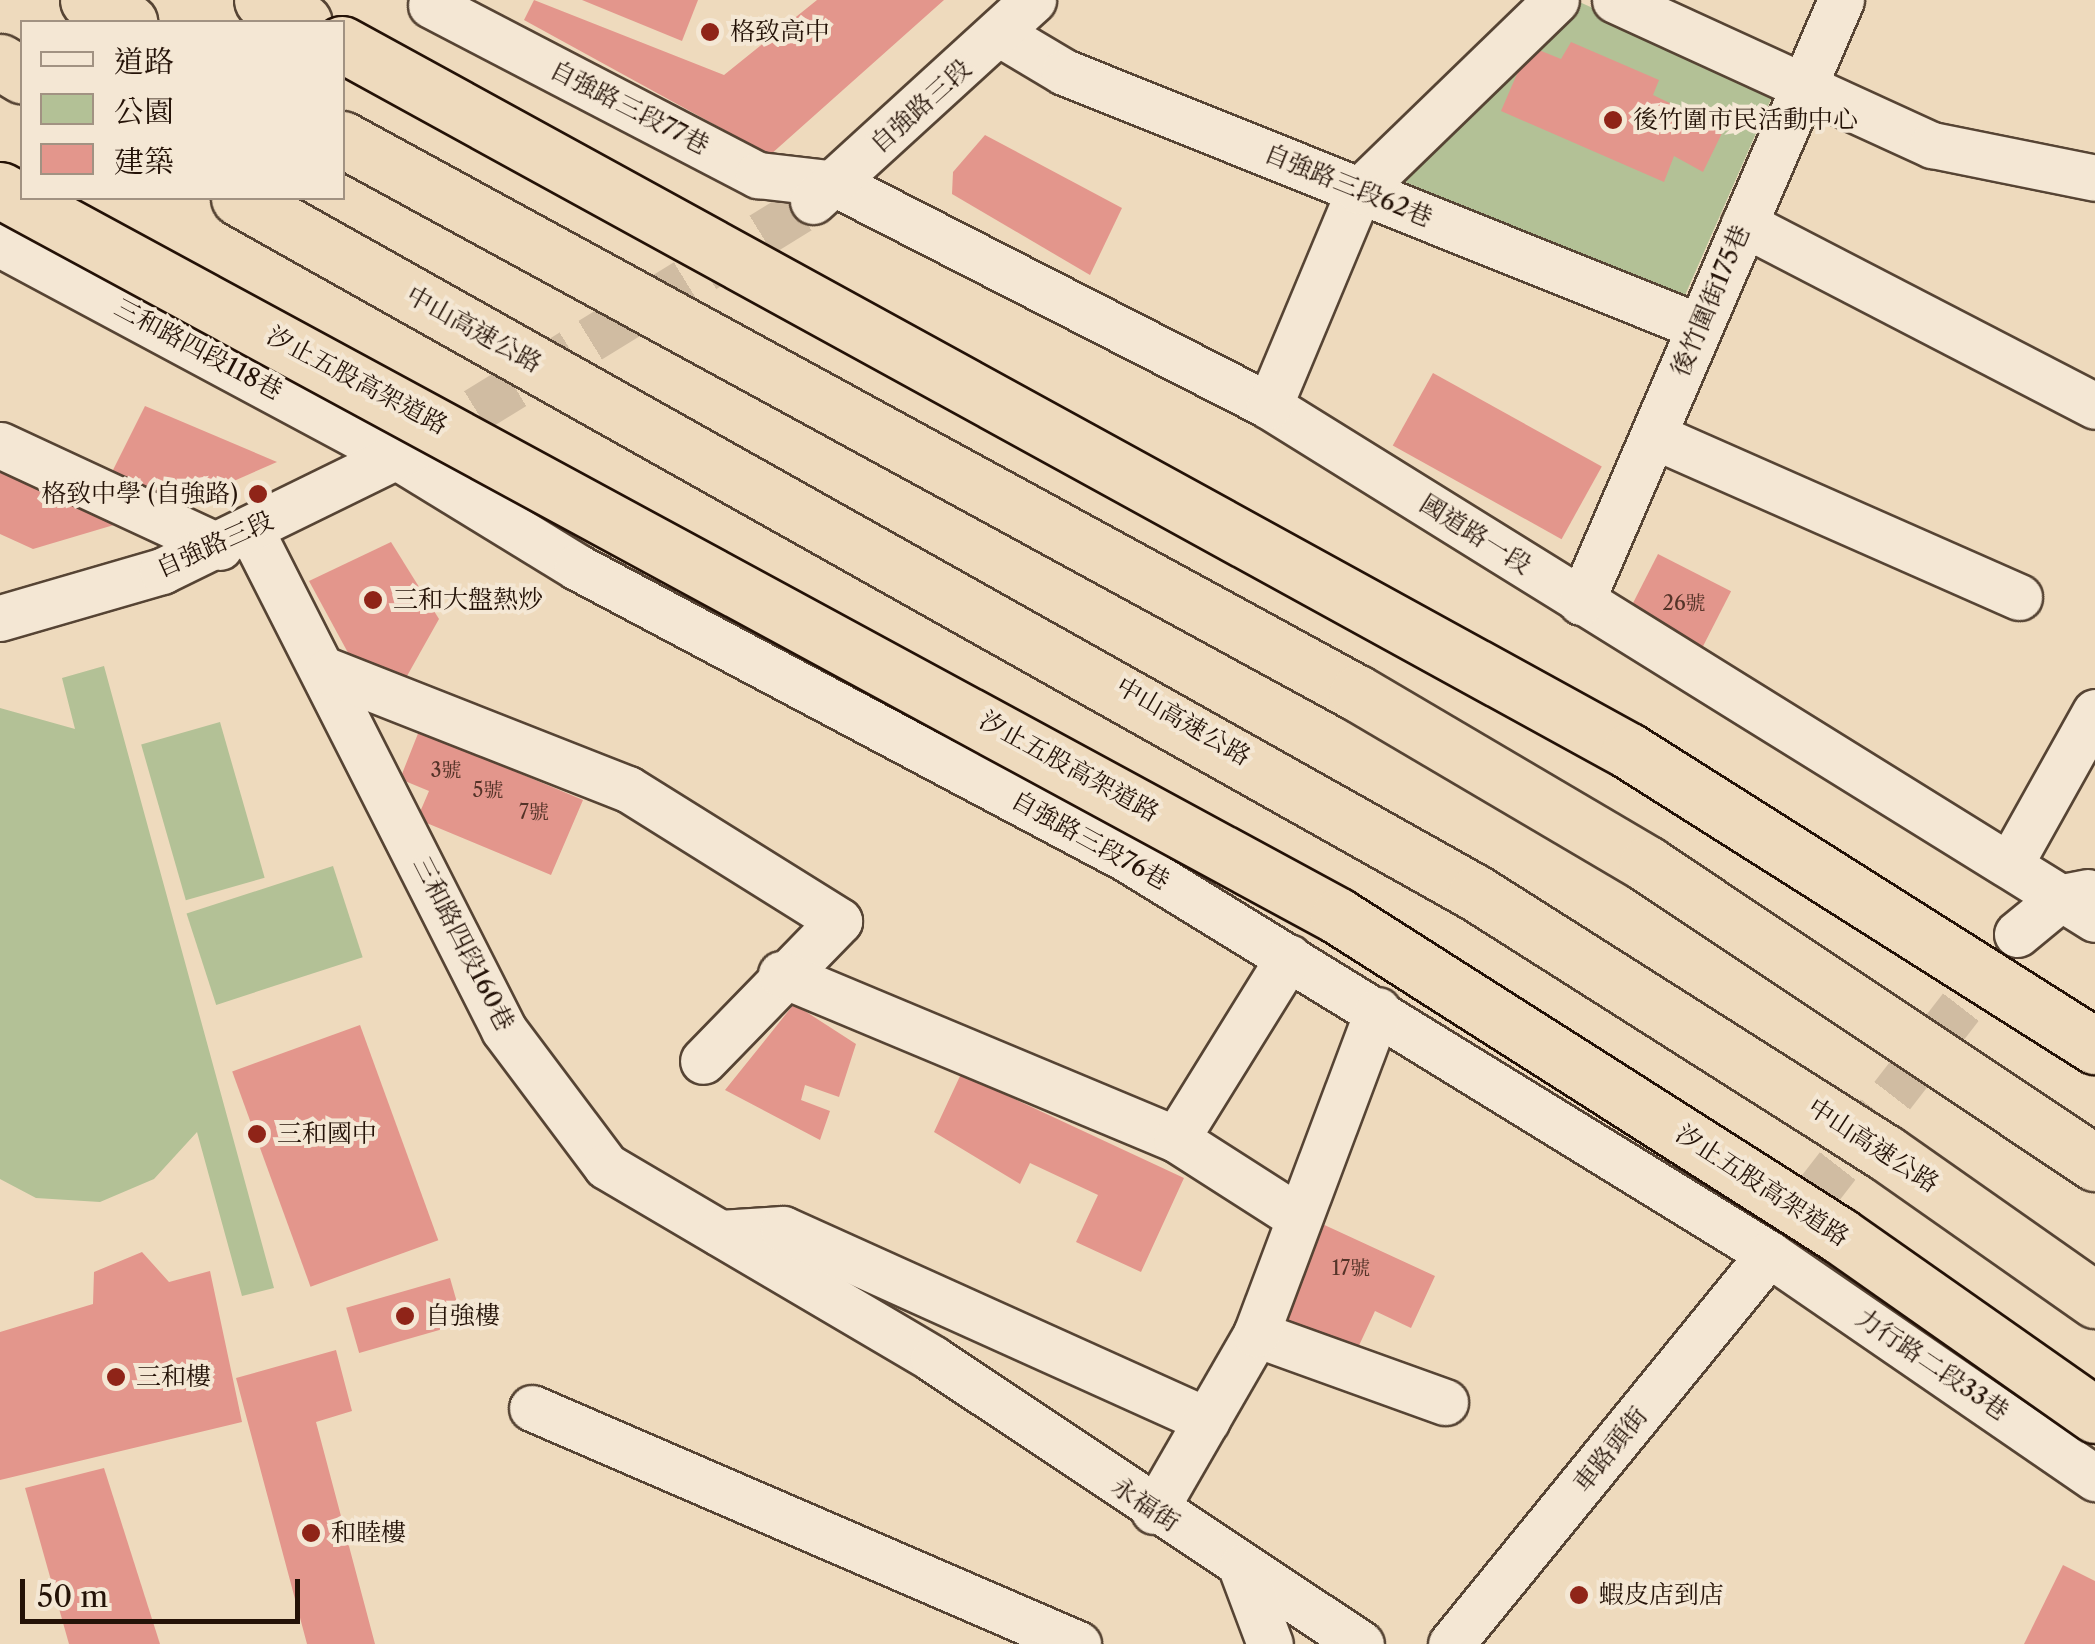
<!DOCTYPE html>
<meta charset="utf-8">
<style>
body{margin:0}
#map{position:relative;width:2095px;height:1644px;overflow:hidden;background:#eedabd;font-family:"Libre Caslon Text","Noto Serif TC",serif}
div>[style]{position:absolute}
.green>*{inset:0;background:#b3c196;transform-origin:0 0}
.building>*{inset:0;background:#e3968c;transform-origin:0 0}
.minor-tunnel>*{height:45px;margin-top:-22.5px;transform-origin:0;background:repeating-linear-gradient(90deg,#d0bca2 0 45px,transparent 0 67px)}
.roads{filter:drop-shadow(2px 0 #564434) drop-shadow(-2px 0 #564434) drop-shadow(0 2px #564434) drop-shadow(0 -2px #564434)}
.minor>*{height:45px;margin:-22.5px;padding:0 22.5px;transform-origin:22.5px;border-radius:22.5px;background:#f4e7d4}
.highway>*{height:55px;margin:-27.5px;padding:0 27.5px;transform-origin:27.5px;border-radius:27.5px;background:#eedabd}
.bridges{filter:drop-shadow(2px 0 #241207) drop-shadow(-2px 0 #241207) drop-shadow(0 2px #241207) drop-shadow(0 -2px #241207)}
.highway-bridge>*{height:55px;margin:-27.5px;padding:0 27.5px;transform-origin:27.5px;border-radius:27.5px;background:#eedabd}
.dots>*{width:28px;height:28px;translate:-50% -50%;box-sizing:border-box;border:5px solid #f4e7d4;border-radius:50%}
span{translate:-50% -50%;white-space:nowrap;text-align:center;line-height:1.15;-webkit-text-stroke:8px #f4e7d4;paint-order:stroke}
.number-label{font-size:20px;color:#543328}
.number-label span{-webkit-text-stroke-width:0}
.poi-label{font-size:25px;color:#241207}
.left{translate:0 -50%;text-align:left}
.right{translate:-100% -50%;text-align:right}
.street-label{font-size:25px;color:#241207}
.legend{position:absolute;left:20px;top:20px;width:325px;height:180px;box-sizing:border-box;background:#f4e7d4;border:2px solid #a19282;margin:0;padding:12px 18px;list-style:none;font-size:30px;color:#241207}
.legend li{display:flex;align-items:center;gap:20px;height:50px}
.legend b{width:50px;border:2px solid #a19282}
.scale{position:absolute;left:20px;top:1579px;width:280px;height:45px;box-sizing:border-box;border:5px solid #241207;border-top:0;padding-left:12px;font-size:30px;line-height:35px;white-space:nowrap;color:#241207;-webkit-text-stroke:8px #f4e7d4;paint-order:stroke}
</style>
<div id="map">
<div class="green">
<i style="clip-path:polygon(1575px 0,1775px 90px,1679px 309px,1411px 197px,1404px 175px)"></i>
<i style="clip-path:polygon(104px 666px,274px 1288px,242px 1296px,197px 1132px,154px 1179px,100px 1202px,36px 1198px,0 1179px,0 708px,75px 729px,62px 678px)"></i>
<i style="left:220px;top:722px;width:162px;height:82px;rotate:74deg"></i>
<i style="left:333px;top:866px;width:96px;height:154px;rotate:72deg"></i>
</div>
<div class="building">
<i style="clip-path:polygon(534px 0,724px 75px,817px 0,944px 0,770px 155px,524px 20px)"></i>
<i style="clip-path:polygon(582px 0,698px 0,682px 41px)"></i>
<i style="clip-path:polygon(1571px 42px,1659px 80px,1653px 95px,1724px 129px,1703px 172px,1674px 156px,1664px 182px,1501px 111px,1529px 46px,1561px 59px)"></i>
<i style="clip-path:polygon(985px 135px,1122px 208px,1090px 275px,952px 194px,953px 172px)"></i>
<i style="left:1433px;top:373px;width:193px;height:83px;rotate:29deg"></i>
<i style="clip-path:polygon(145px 406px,277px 462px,177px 506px,111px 474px)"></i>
<i style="clip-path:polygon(0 454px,134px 519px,33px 549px,0 534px)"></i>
<i style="clip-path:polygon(391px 542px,439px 619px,398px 692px,359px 673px,309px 581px)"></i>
<i style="left:1658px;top:554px;width:82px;height:73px;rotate:27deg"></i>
<i style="clip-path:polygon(419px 731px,583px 800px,551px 875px,417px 819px,429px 791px,400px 779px)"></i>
<i style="clip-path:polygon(794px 1004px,856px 1044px,839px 1097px,805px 1085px,801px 1100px,830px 1111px,820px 1140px,725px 1090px)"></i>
<i style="left:360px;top:1025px;width:229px;height:136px;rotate:70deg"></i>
<i style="clip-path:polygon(961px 1074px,1184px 1178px,1141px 1272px,1076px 1242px,1098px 1195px,1030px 1163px,1020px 1184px,934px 1132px)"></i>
<i style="clip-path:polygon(1318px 1222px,1435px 1276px,1411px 1328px,1375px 1311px,1356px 1352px,1275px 1314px)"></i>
<i style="clip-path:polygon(142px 1252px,169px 1282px,210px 1271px,242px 1422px,0 1480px,0 1332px,93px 1304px,94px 1272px)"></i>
<i style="left:450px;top:1278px;width:47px;height:108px;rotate:74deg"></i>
<i style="clip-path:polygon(336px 1350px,352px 1411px,316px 1422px,375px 1644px,307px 1644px,236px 1378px)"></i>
<i style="clip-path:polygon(104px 1468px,160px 1644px,69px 1644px,25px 1488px)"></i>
<i style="clip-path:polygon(2063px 1565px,2095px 1581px,2095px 1644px,2024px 1644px)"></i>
</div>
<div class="minor-tunnel">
<i style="left:419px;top:445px;width:452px;rotate:-31.6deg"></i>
<i style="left:1769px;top:1254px;width:405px;rotate:-52.2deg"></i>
</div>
<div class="roads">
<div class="minor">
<i style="left:1615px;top:0;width:349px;rotate:24.6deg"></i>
<i style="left:1932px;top:145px;width:166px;rotate:11.4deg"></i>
<i style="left:431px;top:5px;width:369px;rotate:27.5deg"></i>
<i style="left:758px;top:175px;width:79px;rotate:6.6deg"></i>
<i style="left:836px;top:184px;width:487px;rotate:27.1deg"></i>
<i style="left:1269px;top:406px;width:972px;rotate:31.84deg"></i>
<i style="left:1002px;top:35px;width:72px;rotate:30.8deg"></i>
<i style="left:1064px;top:72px;width:685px;rotate:21.85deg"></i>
<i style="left:813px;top:201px;width:298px;rotate:-42.4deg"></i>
<i style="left:1744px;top:224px;width:395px;rotate:27.4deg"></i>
<i style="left:0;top:244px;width:449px;rotate:28.2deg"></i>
<i style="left:396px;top:456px;width:212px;rotate:31.5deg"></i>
<i style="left:577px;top:567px;width:623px;rotate:27.96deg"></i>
<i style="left:1127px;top:859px;width:754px;rotate:31.6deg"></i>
<i style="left:1769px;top:1254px;width:396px;rotate:34.5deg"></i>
<i style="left:1269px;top:406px;width:233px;rotate:-67.3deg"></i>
<i style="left:1359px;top:191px;width:274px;rotate:-44.1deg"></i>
<i style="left:1654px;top:436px;width:399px;rotate:23.8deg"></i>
<i style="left:0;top:445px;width:242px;rotate:24.9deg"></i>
<i style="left:251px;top:531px;width:559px;rotate:63.11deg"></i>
<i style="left:504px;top:1030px;width:170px;rotate:53.1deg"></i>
<i style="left:606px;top:1166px;width:380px;rotate:30.5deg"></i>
<i style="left:933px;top:1359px;width:514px;rotate:33.66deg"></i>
<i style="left:1581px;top:602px;width:656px;rotate:-66.64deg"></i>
<i style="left:0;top:618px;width:169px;rotate:-16.2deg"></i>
<i style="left:162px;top:571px;width:284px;rotate:-26.1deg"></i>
<i style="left:328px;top:671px;width:322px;rotate:21.5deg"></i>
<i style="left:628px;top:789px;width:249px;rotate:32deg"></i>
<i style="left:839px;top:921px;width:195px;rotate:134.2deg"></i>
<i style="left:2010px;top:864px;width:174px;rotate:-60.8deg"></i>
<i style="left:2017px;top:934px;width:58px;rotate:-39.4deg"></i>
<i style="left:2062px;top:897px;width:26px;rotate:-11deg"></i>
<i style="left:781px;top:974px;width:428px;rotate:22.7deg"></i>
<i style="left:1176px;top:1139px;width:141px;rotate:32.6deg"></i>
<i style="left:1176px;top:1139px;width:214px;rotate:-58.2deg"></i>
<i style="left:720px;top:1233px;width:63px;rotate:-3.6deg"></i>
<i style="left:783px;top:1229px;width:465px;rotate:24.3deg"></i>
<i style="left:1256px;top:1334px;width:201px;rotate:19.8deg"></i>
<i style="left:532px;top:1408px;width:595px;rotate:23.38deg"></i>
<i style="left:1154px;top:1511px;width:204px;rotate:-60deg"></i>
<i style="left:1256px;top:1334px;width:346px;rotate:-69.4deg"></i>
<i style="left:1241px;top:1567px;width:82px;rotate:69.4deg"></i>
<i style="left:1451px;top:1644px;width:503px;rotate:-50.81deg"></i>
</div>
<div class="highway">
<i style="left:88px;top:0;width:47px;rotate:28.2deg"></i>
<i style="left:262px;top:0;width:47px;rotate:27.6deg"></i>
<i style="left:0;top:62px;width:26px;rotate:31deg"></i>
<i style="left:342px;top:139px;width:1156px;rotate:28.63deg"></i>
<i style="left:1357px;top:693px;width:337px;rotate:30.5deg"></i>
<i style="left:1647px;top:864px;width:539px;rotate:33.72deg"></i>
<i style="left:239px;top:198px;width:1419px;rotate:29.33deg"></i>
<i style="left:1476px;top:893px;width:485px;rotate:32.4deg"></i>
<i style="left:1886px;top:1153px;width:256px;rotate:35.1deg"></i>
</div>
</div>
<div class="bridges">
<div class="highway-bridge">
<i style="left:342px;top:44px;width:1468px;rotate:28.78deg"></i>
<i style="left:1629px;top:751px;width:552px;rotate:32.34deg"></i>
<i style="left:0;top:190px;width:1522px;rotate:28.48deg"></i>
<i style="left:1338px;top:916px;width:594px;rotate:32.49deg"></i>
<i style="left:1839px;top:1235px;width:313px;rotate:35.1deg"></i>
</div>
</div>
<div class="dots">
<i style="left:710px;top:32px;background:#8f2418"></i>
<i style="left:1613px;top:120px;background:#8f2418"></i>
<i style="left:258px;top:494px;background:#8f2418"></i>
<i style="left:373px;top:600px;background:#8f2418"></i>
<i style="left:257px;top:1134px;background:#8f2418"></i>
<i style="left:405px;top:1316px;background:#8f2418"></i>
<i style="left:116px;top:1377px;background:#8f2418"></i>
<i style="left:311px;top:1533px;background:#8f2418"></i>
<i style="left:1579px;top:1595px;background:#8f2418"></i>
</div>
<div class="number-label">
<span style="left:1684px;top:603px">26號</span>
<span style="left:446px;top:770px">3號</span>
<span style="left:488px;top:790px">5號</span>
<span style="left:534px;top:812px">7號</span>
<span style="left:1351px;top:1268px">17號</span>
</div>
<div class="poi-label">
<span class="left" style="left:730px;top:32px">格致高中</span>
<span class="left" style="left:1633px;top:120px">後竹圍市民活動中心</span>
<span class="right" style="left:238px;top:494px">格致中學 (自強路)</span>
<span class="left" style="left:393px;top:600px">三和大盤熱炒</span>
<span class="left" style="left:277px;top:1134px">三和國中</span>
<span class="left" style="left:425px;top:1316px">自強樓</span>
<span class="left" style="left:136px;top:1377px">三和樓</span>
<span class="left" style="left:331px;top:1533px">和睦樓</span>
<span class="left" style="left:1599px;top:1595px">蝦皮店到店</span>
</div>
<div class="street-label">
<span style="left:921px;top:107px;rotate:-42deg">自強路三段</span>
<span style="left:629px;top:108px;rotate:27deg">自強路三段77巷</span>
<span style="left:1348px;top:186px;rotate:22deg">自強路三段62巷</span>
<span style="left:1711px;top:301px;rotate:-67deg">後竹圍街175巷</span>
<span style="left:474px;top:330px;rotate:29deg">中山高速公路</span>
<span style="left:198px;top:350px;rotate:28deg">三和路四段118巷</span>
<span style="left:357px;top:381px;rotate:28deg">汐止五股高架道路</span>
<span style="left:1475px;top:535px;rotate:32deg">國道路一段</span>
<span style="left:215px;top:545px;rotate:-24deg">自強路三段</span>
<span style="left:1183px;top:722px;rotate:30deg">中山高速公路</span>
<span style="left:1069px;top:767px;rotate:29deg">汐止五股高架道路</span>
<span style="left:1090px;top:841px;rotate:29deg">自強路三段76巷</span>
<span style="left:463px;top:944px;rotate:63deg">三和路四段160巷</span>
<span style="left:1873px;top:1146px;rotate:33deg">中山高速公路</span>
<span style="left:1762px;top:1186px;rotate:33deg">汐止五股高架道路</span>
<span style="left:1932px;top:1365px;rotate:34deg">力行路二段33巷</span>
<span style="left:1611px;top:1450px;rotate:-51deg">車路頭街</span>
<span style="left:1145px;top:1505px;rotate:34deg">永福街</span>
</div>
<ul class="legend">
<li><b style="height:12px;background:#f4e7d4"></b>道路</li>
<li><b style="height:28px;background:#b3c196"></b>公園</li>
<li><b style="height:28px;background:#e3968c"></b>建築</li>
</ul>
<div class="scale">50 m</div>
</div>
